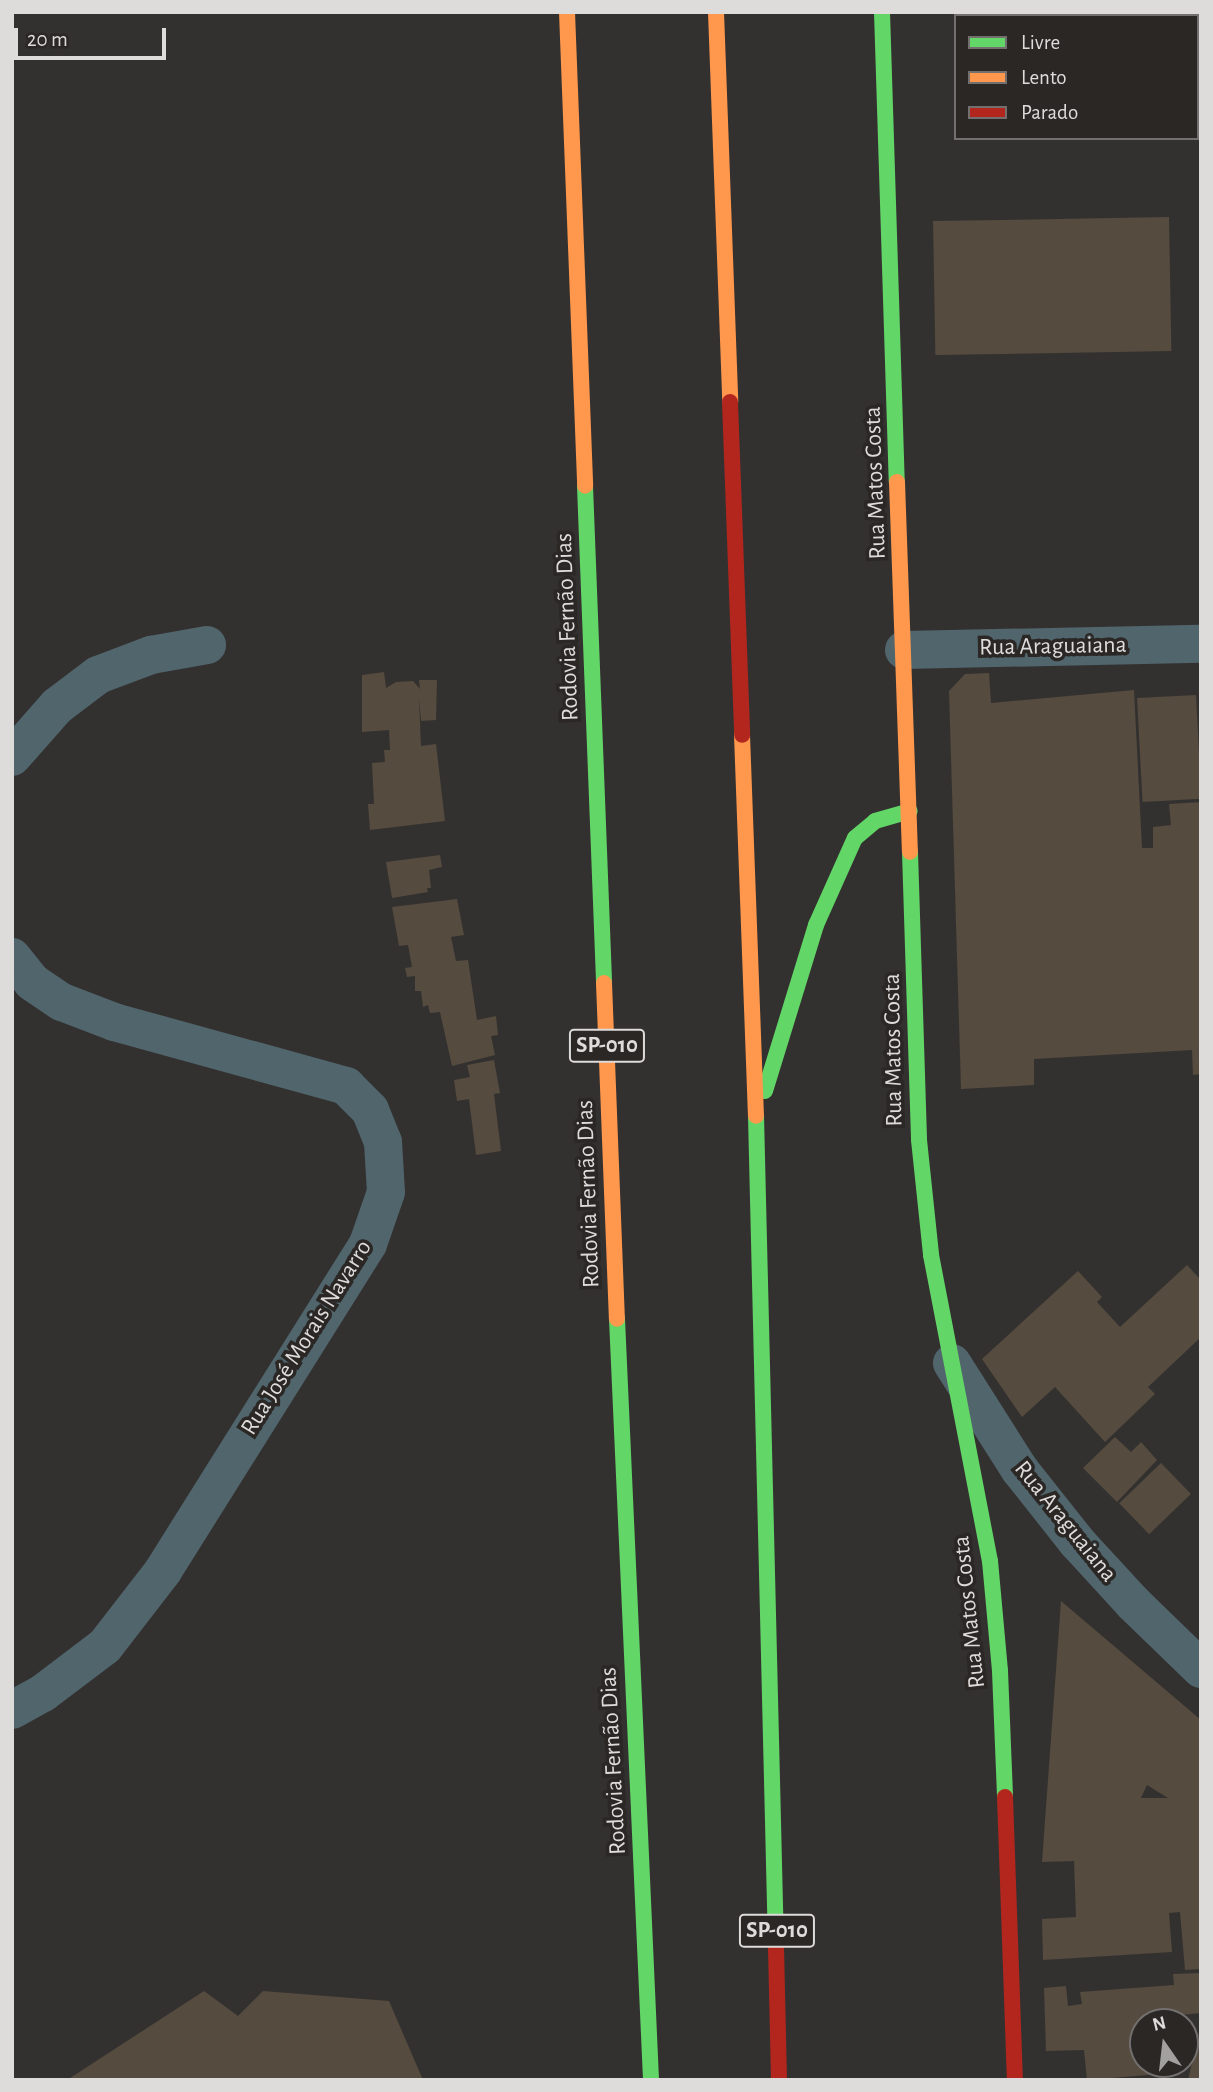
<!DOCTYPE html>
<meta charset="utf-8">
<style>
body{margin:0}
#map{position:relative;width:1213px;height:2092px;overflow:hidden;background:#333130;font-family:"Alegreya Sans",sans-serif}
div>[style]{position:absolute}
.building>*{inset:0;background:#554b3e;transform-origin:0 0}
.street>*{height:38px;margin:-19px;padding:0 19px;transform-origin:19px;border-radius:19px;background:#51656c}
.fast>*{height:16px;margin:-8px;padding:0 8px;transform-origin:8px;border-radius:8px;background:#63d668}
.slow>*{height:16px;margin:-8px;padding:0 8px;transform-origin:8px;border-radius:8px;background:#ff974d}
.jam>*{height:16px;margin:-8px;padding:0 8px;transform-origin:8px;border-radius:8px;background:#b3261e}
span{translate:-50% -50%;white-space:nowrap;text-align:center;line-height:1.15;-webkit-text-stroke:7px #2a2725;paint-order:stroke}
.shield-label span{padding:2px 5px;background:#2a2725;border:2px solid;border-radius:5px;-webkit-text-stroke-width:0}
.shield-label{font-size:23px;color:#dedcdb;font-weight:700}
.street-label{font-size:24px;color:#dedcdb}
.frame{position:absolute;inset:0;border:14px solid #dedcdb;pointer-events:none}
.legend{position:absolute;left:954px;top:14px;width:245px;height:126px;box-sizing:border-box;background:#2a2725;border:2px solid #726f6e;margin:0;padding:9px 12px;list-style:none;font-size:21px;color:#dedcdb}
.legend li{display:flex;align-items:center;gap:14px;height:35px}
.legend b{width:35px;border:2px solid #726f6e}
.north{position:absolute;left:1129px;top:2008px;width:70px;height:70px;box-sizing:border-box;background:#2a2725;border:2px solid #726f6e;border-radius:50%;rotate:346deg;font-size:19px;font-weight:700;line-height:28px;text-align:center;color:#dedcdb}
.north::after{content:'';display:block;margin:auto;width:24px;height:32px;background:#a2a09f;clip-path:polygon(50% 0,100% 100%,50% 72%,0 100%)}
.scale{position:absolute;left:14px;top:28px;width:152px;height:32px;box-sizing:border-box;border:4px solid #dedcdb;border-top:0;padding-left:9px;font-size:21px;line-height:24px;white-space:nowrap;color:#dedcdb;-webkit-text-stroke:5px #2a2725;paint-order:stroke}
</style>
<div id="map">
<div class="building">
<i style="left:1169px;top:217px;width:134px;height:236px;rotate:89deg"></i>
<i style="clip-path:polygon(384px 672px,386px 688px,396px 682px,413px 681px,420px 689px,419px 680px,437px 680px,436px 720px,421px 721px,419px 698px,421px 746px,436px 744px,445px 821px,370px 830px,368px 804px,374px 804px,372px 763px,385px 762px,384px 750px,390px 750px,389px 730px,362px 732px,362px 675px)"></i>
<i style="clip-path:polygon(989px 673px,991px 703px,1134px 690px,1142px 848px,1153px 848px,1153px 827px,1171px 825px,1169px 804px,1201px 802px,1201px 1074px,1193px 1075px,1192px 1050px,1034px 1059px,1034px 1085px,961px 1089px,949px 691px,965px 674px)"></i>
<i style="left:1196px;top:695px;width:104px;height:59px;rotate:87deg"></i>
<i style="clip-path:polygon(440px 855px,442px 867px,429px 870px,431px 888px,427px 888px,428px 892px,392px 898px,386px 862px)"></i>
<i style="clip-path:polygon(457px 899px,464px 935px,451px 937px,456px 961px,468px 960px,477px 1020px,496px 1016px,498px 1035px,491px 1036px,495px 1055px,452px 1066px,440px 1012px,430px 1013px,428px 1005px,423px 1007px,421px 991px,415px 991px,415px 976px,407px 977px,405px 968px,412px 967px,408px 945px,399px 946px,392px 907px)"></i>
<i style="clip-path:polygon(494px 1060px,500px 1093px,494px 1094px,501px 1151px,476px 1155px,469px 1099px,457px 1101px,454px 1080px,470px 1077px,467px 1065px)"></i>
<i style="clip-path:polygon(1187px 1265px,1201px 1280px,1201px 1337px,1148px 1387px,1155px 1394px,1105px 1442px,1055px 1387px,1022px 1417px,982px 1359px,1078px 1271px,1102px 1297px,1097px 1302px,1120px 1327px)"></i>
<i style="clip-path:polygon(1115px 1437px,1131px 1452px,1141px 1442px,1157px 1460px,1117px 1502px,1083px 1468px)"></i>
<i style="left:1161px;top:1463px;width:43px;height:58px;rotate:46deg"></i>
<i style="clip-path:polygon(evenodd,1061px 1601px,1201px 1720px,1201px 1969px,1185px 1970px,1180px 1912px,1169px 1913px,1172px 1952px,1043px 1960px,1042px 1919px,1076px 1917px,1074px 1861px,1042px 1862px,1061px 1601px,1147px 1785px,1168px 1798px,1141px 1798px,1147px 1785px)"></i>
<i style="clip-path:polygon(1201px 1973px,1201px 2013px,1181px 2015px,1181px 2022px,1143px 2022px,1143px 2064px,1184px 2064px,1184px 2072px,1087px 2080px,1084px 2050px,1046px 2051px,1044px 1988px,1066px 1986px,1068px 2006px,1082px 2004px,1080px 1992px,1174px 1985px,1173px 1974px)"></i>
<i style="clip-path:polygon(204px 1991px,238px 2016px,263px 1991px,389px 2001px,423px 2080px,67px 2080px)"></i>
<i style="clip-path:polygon(1200px 2027px,1201px 2080px,1188px 2080px,1198px 2037px)"></i>
</div>
<div class="street">
<i style="left:904px;top:650px;width:297px;rotate:-1.2deg"></i>
<i style="left:12px;top:757px;width:68px;rotate:-48.6deg"></i>
<i style="left:57px;top:706px;width:51px;rotate:-37.1deg"></i>
<i style="left:98px;top:675px;width:57px;rotate:-20.7deg"></i>
<i style="left:151px;top:655px;width:57px;rotate:-10.1deg"></i>
<i style="left:12px;top:957px;width:32px;rotate:51deg"></i>
<i style="left:32px;top:982px;width:36px;rotate:34deg"></i>
<i style="left:62px;top:1002px;width:56px;rotate:21deg"></i>
<i style="left:114px;top:1022px;width:241px;rotate:15.4deg"></i>
<i style="left:346px;top:1086px;width:34px;rotate:45deg"></i>
<i style="left:370px;top:1110px;width:35px;rotate:68deg"></i>
<i style="left:383px;top:1142px;width:50px;rotate:86.6deg"></i>
<i style="left:386px;top:1192px;width:55px;rotate:109.1deg"></i>
<i style="left:368px;top:1244px;width:386px;rotate:122.1deg"></i>
<i style="left:163px;top:1571px;width:95px;rotate:127.7deg"></i>
<i style="left:105px;top:1646px;width:78px;rotate:142.8deg"></i>
<i style="left:43px;top:1693px;width:35px;rotate:151deg"></i>
<i style="left:952px;top:1363px;width:127px;rotate:57.6deg"></i>
<i style="left:1020px;top:1470px;width:92px;rotate:51.6deg"></i>
<i style="left:1077px;top:1542px;width:83px;rotate:47.4deg"></i>
<i style="left:1133px;top:1603px;width:95px;rotate:44.1deg"></i>
</div>
<div class="fast">
<i style="left:882px;top:12px;width:470px;rotate:88.2deg"></i>
<i style="left:585px;top:486px;width:497px;rotate:87.8deg"></i>
<i style="left:910px;top:852px;width:288px;rotate:88.2deg"></i>
<i style="left:919px;top:1140px;width:116px;rotate:84deg"></i>
<i style="left:931px;top:1255px;width:312px;rotate:79.1deg"></i>
<i style="left:990px;top:1561px;width:110px;rotate:84.8deg"></i>
<i style="left:1000px;top:1671px;width:126px;rotate:87.7deg"></i>
<i style="left:765px;top:1091px;width:174px;rotate:-72.9deg"></i>
<i style="left:816px;top:925px;width:95px;rotate:-65.9deg"></i>
<i style="left:855px;top:838px;width:26px;rotate:-40deg"></i>
<i style="left:875px;top:821px;width:36px;rotate:-16deg"></i>
<i style="left:756px;top:1116px;width:831px;rotate:88.62deg"></i>
<i style="left:617px;top:1319px;width:762px;rotate:87.44deg"></i>
</div>
<div class="slow">
<i style="left:567px;top:12px;width:474px;rotate:87.8deg"></i>
<i style="left:716px;top:12px;width:390px;rotate:87.9deg"></i>
<i style="left:897px;top:482px;width:370px;rotate:88deg"></i>
<i style="left:742px;top:735px;width:381px;rotate:87.9deg"></i>
<i style="left:604px;top:983px;width:336px;rotate:87.8deg"></i>
</div>
<div class="jam">
<i style="left:730px;top:402px;width:333px;rotate:87.9deg"></i>
<i style="left:1005px;top:1797px;width:283px;rotate:88deg"></i>
<i style="left:776px;top:1947px;width:133px;rotate:88.7deg"></i>
</div>
<div class="shield-label">
<span style="left:607px;top:1046px">SP-010</span>
<span style="left:777px;top:1931px">SP-010</span>
</div>
<div class="street-label">
<span style="left:876px;top:483px;rotate:-92deg">Rua Matos Costa</span>
<span style="left:568px;top:627px;rotate:-92deg">Rodovia Fernão Dias</span>
<span style="left:1053px;top:647px;rotate:-1deg">Rua Araguaiana</span>
<span style="left:894px;top:1050px;rotate:-91deg">Rua Matos Costa</span>
<span style="left:589px;top:1194px;rotate:-92deg">Rodovia Fernão Dias</span>
<span style="left:307px;top:1338px;rotate:-58deg">Rua José Morais Navarro</span>
<span style="left:1065px;top:1522px;rotate:51deg">Rua Araguaiana</span>
<span style="left:970px;top:1612px;rotate:-96deg">Rua Matos Costa</span>
<span style="left:614px;top:1761px;rotate:-93deg">Rodovia Fernão Dias</span>
</div>
<div class="frame"></div>
<ul class="legend">
<li><b style="height:9px;background:#63d668"></b>Livre</li>
<li><b style="height:9px;background:#ff974d"></b>Lento</li>
<li><b style="height:9px;background:#b3261e"></b>Parado</li>
</ul>
<div class="north">N</div>
<div class="scale">20 m</div>
</div>
